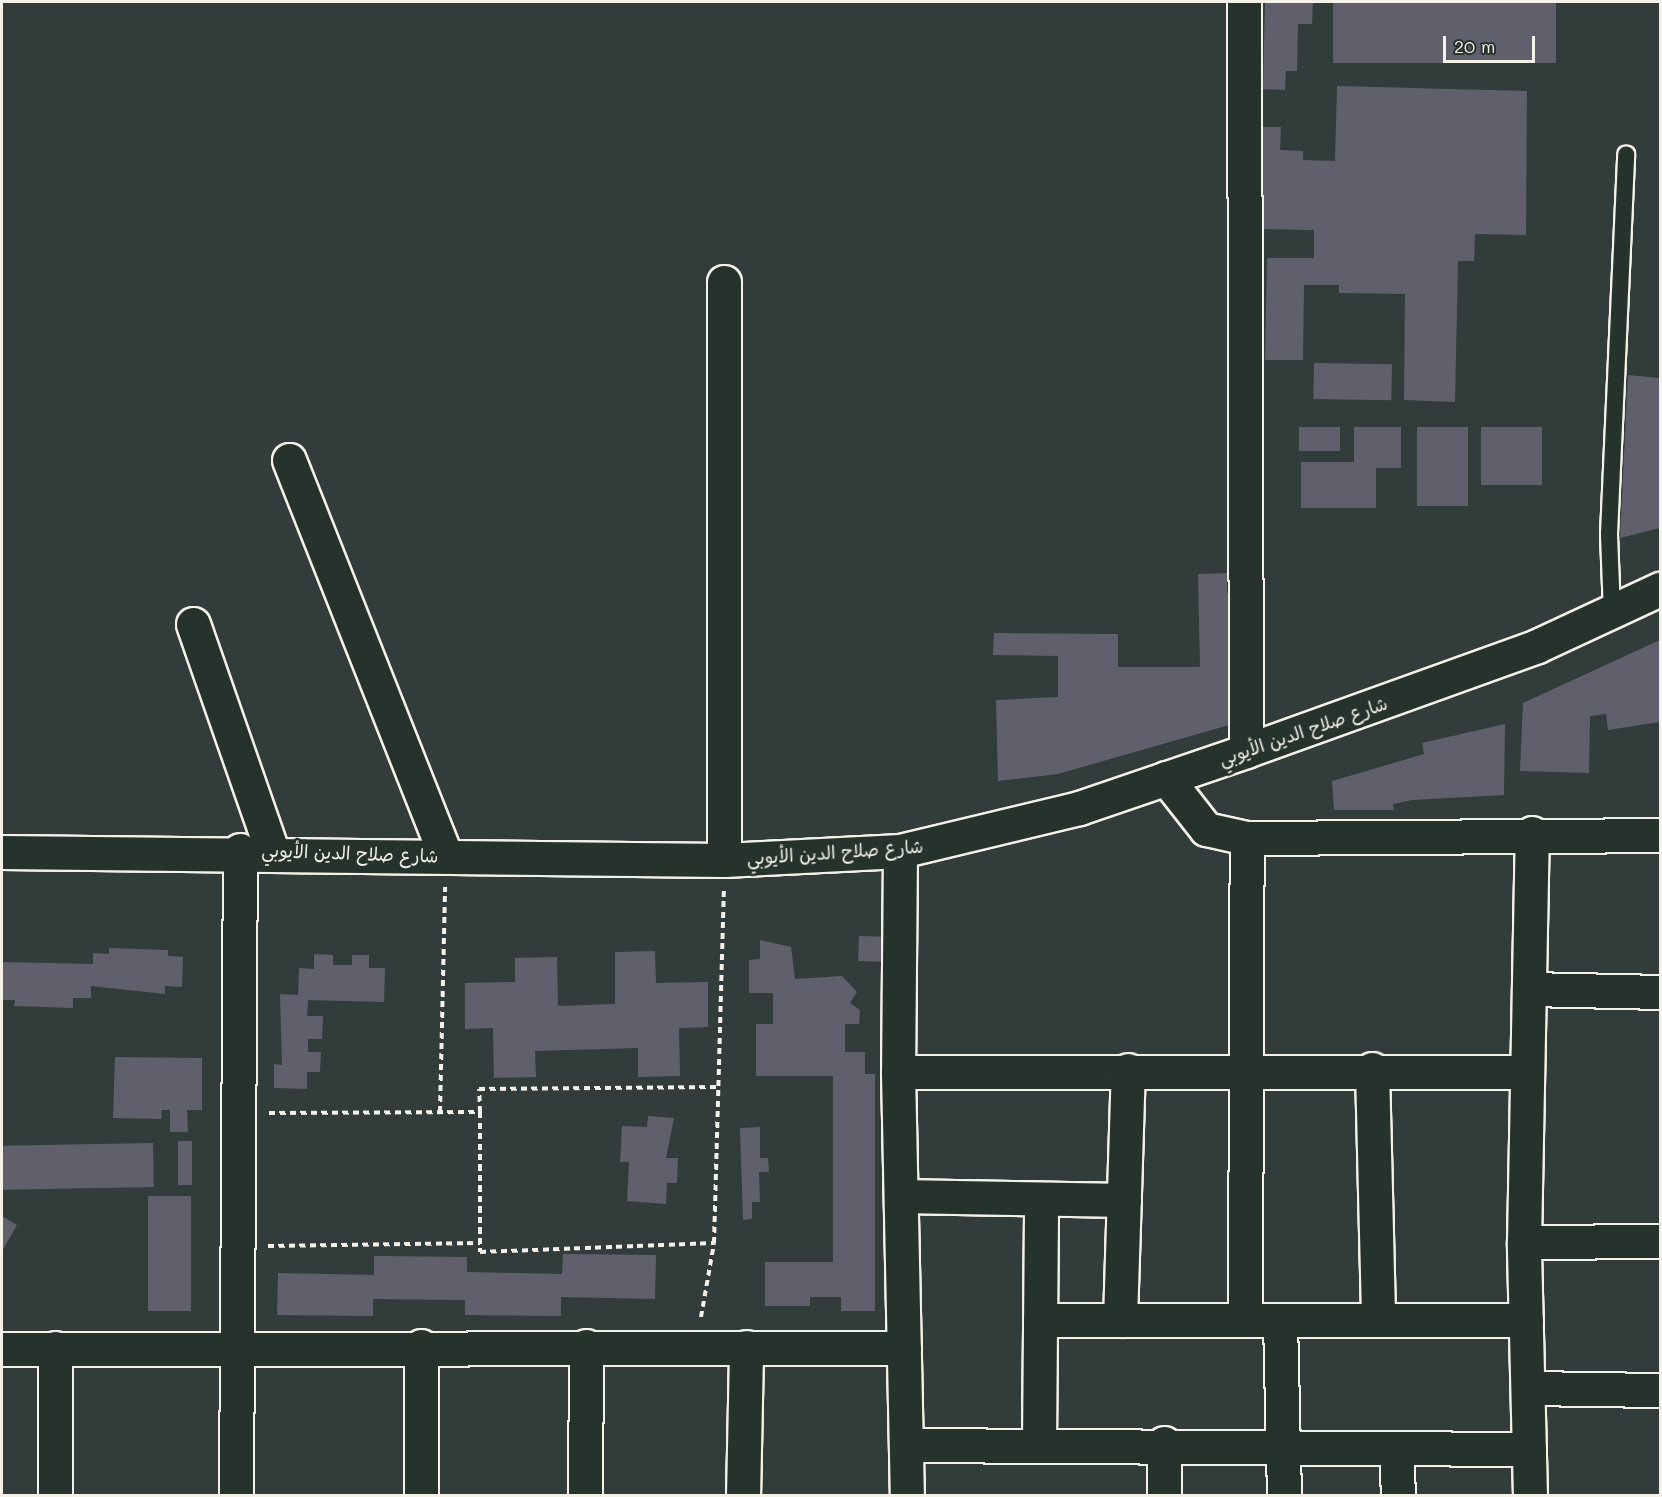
<!DOCTYPE html>
<meta charset="utf-8">
<style>
body{margin:0}
#map{position:relative;width:1662px;height:1497px;overflow:hidden;background:#323c3a;font-family:Mali,"Playpen Sans Arabic",sans-serif}
div>[style]{position:absolute}
.building>*{inset:0;background:#60606c;transform-origin:0 0}
.path>*{height:4px;margin-top:-2px;transform-origin:0;background:repeating-linear-gradient(90deg,#f4f1e8 0 6px,transparent 0 10.5px)}
.roads{filter:drop-shadow(2px 0 #f4f1e8) drop-shadow(-2px 0 #f4f1e8) drop-shadow(0 2px #f4f1e8) drop-shadow(0 -2px #f4f1e8)}
.service>*{height:16px;margin:-8px;padding:0 8px;transform-origin:8px;border-radius:8px;background:#26332d}
.minor>*{height:33px;margin:-16.5px;padding:0 16.5px;transform-origin:16.5px;border-radius:16.5px;background:#26332d}
.secondary>*{height:33px;margin:-16.5px;padding:0 16.5px;transform-origin:16.5px;border-radius:16.5px;background:#26332d}
span{translate:-50% -50%;white-space:nowrap;text-align:center;line-height:1.15;-webkit-text-stroke:5px #26332d;paint-order:stroke}
.street-label{font-size:18px;color:#f4f1e8}
.frame{position:absolute;inset:0;border:3px solid #f4f1e8;pointer-events:none}
.scale{position:absolute;left:1443px;top:36px;width:92px;height:27px;box-sizing:border-box;border:3px solid #f4f1e8;border-top:0;padding-left:8px;font-size:18px;line-height:21px;white-space:nowrap;color:#f4f1e8;-webkit-text-stroke:4px #26332d;paint-order:stroke}
</style>
<div id="map">
<div class="building">
<i style="clip-path:polygon(1265px 2px,1313px 2px,1312px 24px,1298px 24px,1297px 71px,1286px 71px,1285px 90px,1263px 89px)"></i>
<i style="left:1333px;top:2px;width:223px;height:61px"></i>
<i style="clip-path:polygon(1337px 86px,1527px 91px,1526px 235px,1475px 234px,1474px 261px,1458px 261px,1455px 402px,1404px 400px,1405px 294px,1339px 293px,1339px 285px,1304px 285px,1303px 360px,1265px 360px,1267px 258px,1314px 258px,1314px 230px,1260px 229px,1262px 127px,1281px 127px,1280px 150px,1303px 151px,1303px 160px,1335px 161px)"></i>
<i style="left:1314px;top:363px;width:78px;height:36px;rotate:1deg"></i>
<i style="clip-path:polygon(1628px 375px,1660px 378px,1660px 528px,1620px 538px)"></i>
<i style="left:1299px;top:427px;width:41px;height:24px"></i>
<i style="clip-path:polygon(1354px 427px,1401px 427px,1401px 468px,1376px 468px,1376px 508px,1301px 508px,1301px 462px,1354px 462px)"></i>
<i style="left:1417px;top:427px;width:51px;height:79px"></i>
<i style="left:1481px;top:427px;width:61px;height:58px"></i>
<i style="clip-path:polygon(1227px 573px,1227px 593px,1235px 593px,1236px 723px,1058px 774px,998px 781px,996px 700px,1058px 697px,1058px 656px,993px 655px,994px 633px,1118px 634px,1118px 667px,1200px 667px,1198px 574px)"></i>
<i style="clip-path:polygon(1660px 640px,1660px 722px,1608px 730px,1606px 714px,1590px 716px,1589px 773px,1520px 771px,1523px 703px)"></i>
<i style="clip-path:polygon(1505px 724px,1504px 795px,1412px 800px,1393px 804px,1394px 810px,1334px 810px,1332px 781px,1424px 754px,1422px 743px)"></i>
<i style="left:859px;top:936px;width:23px;height:25px;rotate:2deg"></i>
<i style="clip-path:polygon(760px 940px,791px 947px,795px 979px,842px 976px,857px 992px,850px 1003px,860px 1010px,859px 1024px,845px 1024px,845px 1052px,865px 1052px,865px 1074px,875px 1074px,875px 1311px,841px 1311px,841px 1297px,810px 1297px,810px 1306px,765px 1306px,765px 1262px,833px 1262px,833px 1076px,756px 1076px,756px 1024px,773px 1024px,773px 993px,749px 993px,749px 960px,760px 959px)"></i>
<i style="clip-path:polygon(109px 948px,168px 950px,168px 956px,183px 957px,182px 987px,165px 986px,165px 994px,91px 986px,91px 998px,73px 998px,73px 1008px,14px 1006px,15px 1000px,2px 1000px,2px 962px,93px 964px,93px 953px,109px 954px)"></i>
<i style="clip-path:polygon(655px 951px,656px 983px,708px 982px,708px 1027px,679px 1028px,680px 1076px,638px 1077px,638px 1048px,535px 1051px,536px 1077px,494px 1078px,493px 1028px,465px 1029px,465px 983px,515px 982px,515px 958px,557px 957px,558px 1006px,615px 1004px,615px 952px)"></i>
<i style="clip-path:polygon(314px 954px,333px 955px,333px 965px,352px 965px,352px 955px,369px 955px,369px 968px,385px 968px,384px 1002px,308px 1000px,307px 1016px,323px 1016px,322px 1039px,308px 1039px,308px 1052px,321px 1052px,320px 1072px,307px 1072px,307px 1089px,274px 1088px,274px 1064px,282px 1065px,280px 994px,298px 995px,299px 968px,314px 969px)"></i>
<i style="clip-path:polygon(115px 1057px,202px 1058px,202px 1110px,187px 1110px,188px 1132px,170px 1132px,170px 1110px,162px 1110px,161px 1119px,113px 1118px)"></i>
<i style="clip-path:polygon(648px 1116px,674px 1118px,666px 1158px,678px 1158px,677px 1183px,667px 1183px,666px 1204px,627px 1201px,629px 1162px,620px 1162px,622px 1126px,647px 1127px)"></i>
<i style="clip-path:polygon(760px 1127px,760px 1158px,768px 1158px,769px 1172px,759px 1172px,760px 1202px,752px 1202px,752px 1219px,743px 1220px,740px 1128px)"></i>
<i style="left:178px;top:1141px;width:14px;height:44px"></i>
<i style="left:153px;top:1143px;width:44px;height:151px;rotate:89deg"></i>
<i style="left:148px;top:1196px;width:43px;height:115px"></i>
<i style="clip-path:polygon(2px 1216px,17px 1225px,2px 1251px)"></i>
<i style="clip-path:polygon(563px 1254px,656px 1255px,655px 1299px,561px 1297px,561px 1316px,465px 1315px,465px 1300px,373px 1299px,373px 1316px,277px 1315px,278px 1273px,374px 1275px,374px 1256px,467px 1257px,467px 1272px,562px 1274px)"></i>
</div>
<div class="path">
<i style="left:440px;top:1112px;width:225px;rotate:-88.7deg"></i>
<i style="left:480px;top:1112px;width:23px;rotate:-92deg"></i>
<i style="left:479px;top:1089px;width:241px;rotate:-0.5deg"></i>
<i style="left:269px;top:1113px;width:211px;rotate:-0.3deg"></i>
<i style="left:480px;top:1112px;width:140px;rotate:90deg"></i>
<i style="left:480px;top:1252px;width:234px;rotate:-2.2deg"></i>
<i style="left:268px;top:1246px;width:212px;rotate:-0.8deg"></i>
<i style="left:701px;top:1317px;width:75px;rotate:-80deg"></i>
<i style="left:714px;top:1243px;width:353px;rotate:-88.4deg"></i>
</div>
<div class="roads">
<div class="service">
<i style="left:1612px;top:613px;width:79px;rotate:-92.2deg"></i>
<i style="left:1609px;top:534px;width:380px;rotate:-87.4deg"></i>
</div>
<div class="minor">
<i style="left:1244px;top:2px;width:749px;rotate:89.85deg"></i>
<i style="left:724px;top:282px;width:578px;rotate:90deg"></i>
<i style="left:289px;top:460px;width:426px;rotate:68.4deg"></i>
<i style="left:193px;top:624px;width:240px;rotate:70.8deg"></i>
<i style="left:1166px;top:778px;width:65px;rotate:51.9deg"></i>
<i style="left:1206px;top:829px;width:42px;rotate:12.4deg"></i>
<i style="left:1247px;top:838px;width:413px;rotate:-0.4deg"></i>
<i style="left:900px;top:851px;width:221px;rotate:90.5deg"></i>
<i style="left:898px;top:1072px;width:424px;rotate:88.8deg"></i>
<i style="left:1529px;top:989px;width:131px;rotate:1.3deg"></i>
<i style="left:1372px;top:1069px;width:251px;rotate:88.6deg"></i>
<i style="left:898px;top:1072px;width:628px"></i>
<i style="left:901px;top:1196px;width:223px;rotate:1deg"></i>
<i style="left:1524px;top:1242px;width:136px;rotate:-0.4deg"></i>
<i style="left:1040px;top:1320px;width:486px"></i>
<i style="left:1120px;top:1320px;width:250px;rotate:-88.2deg"></i>
<i style="left:1245px;top:1320px;width:482px;rotate:-89.8deg"></i>
<i style="left:1280px;top:1320px;width:176px;rotate:88.7deg"></i>
<i style="left:421px;top:1346px;width:150px;rotate:90deg"></i>
<i style="left:2px;top:1349px;width:902px;rotate:-0.06deg"></i>
<i style="left:1529px;top:1388px;width:131px;rotate:0.9deg"></i>
<i style="left:1039px;top:1443px;width:244px;rotate:-89.5deg"></i>
<i style="left:907px;top:1445px;width:622px;rotate:0.37deg"></i>
<i style="left:1396px;top:1448px;width:48px;rotate:87.6deg"></i>
<i style="left:55px;top:1496px;width:148px;rotate:-90deg"></i>
<i style="left:236px;top:1496px;width:646px;rotate:-89.65deg"></i>
<i style="left:585px;top:1496px;width:150px;rotate:-89.6deg"></i>
<i style="left:743px;top:1496px;width:149px;rotate:-88.8deg"></i>
<i style="left:1164px;top:1496px;width:53px;rotate:-90deg"></i>
<i style="left:1530px;top:1496px;width:254px;rotate:-91.4deg"></i>
<i style="left:1524px;top:1242px;width:409px;rotate:-88.9deg"></i>
</div>
<div class="secondary">
<i style="left:2px;top:852px;width:722px;rotate:0.63deg"></i>
<i style="left:724px;top:860px;width:176px;rotate:-2.9deg"></i>
<i style="left:900px;top:851px;width:184px;rotate:-13.5deg"></i>
<i style="left:1079px;top:808px;width:176px;rotate:-18.8deg"></i>
<i style="left:1246px;top:751px;width:309px;rotate:-19.8deg"></i>
<i style="left:1537px;top:646px;width:136px;rotate:-24.9deg"></i>
</div>
</div>
<div class="street-label">
<span style="left:1303px;top:731px;rotate:-19deg">شارع صلاح الدين الأيوبي</span>
<span style="left:835px;top:852px;rotate:-4deg">شارع صلاح الدين الأيوبي</span>
<span style="left:350px;top:853px;rotate:2deg">شارع صلاح الدين الأيوبي</span>
</div>
<div class="frame"></div>
<div class="scale">20 m</div>
</div>
